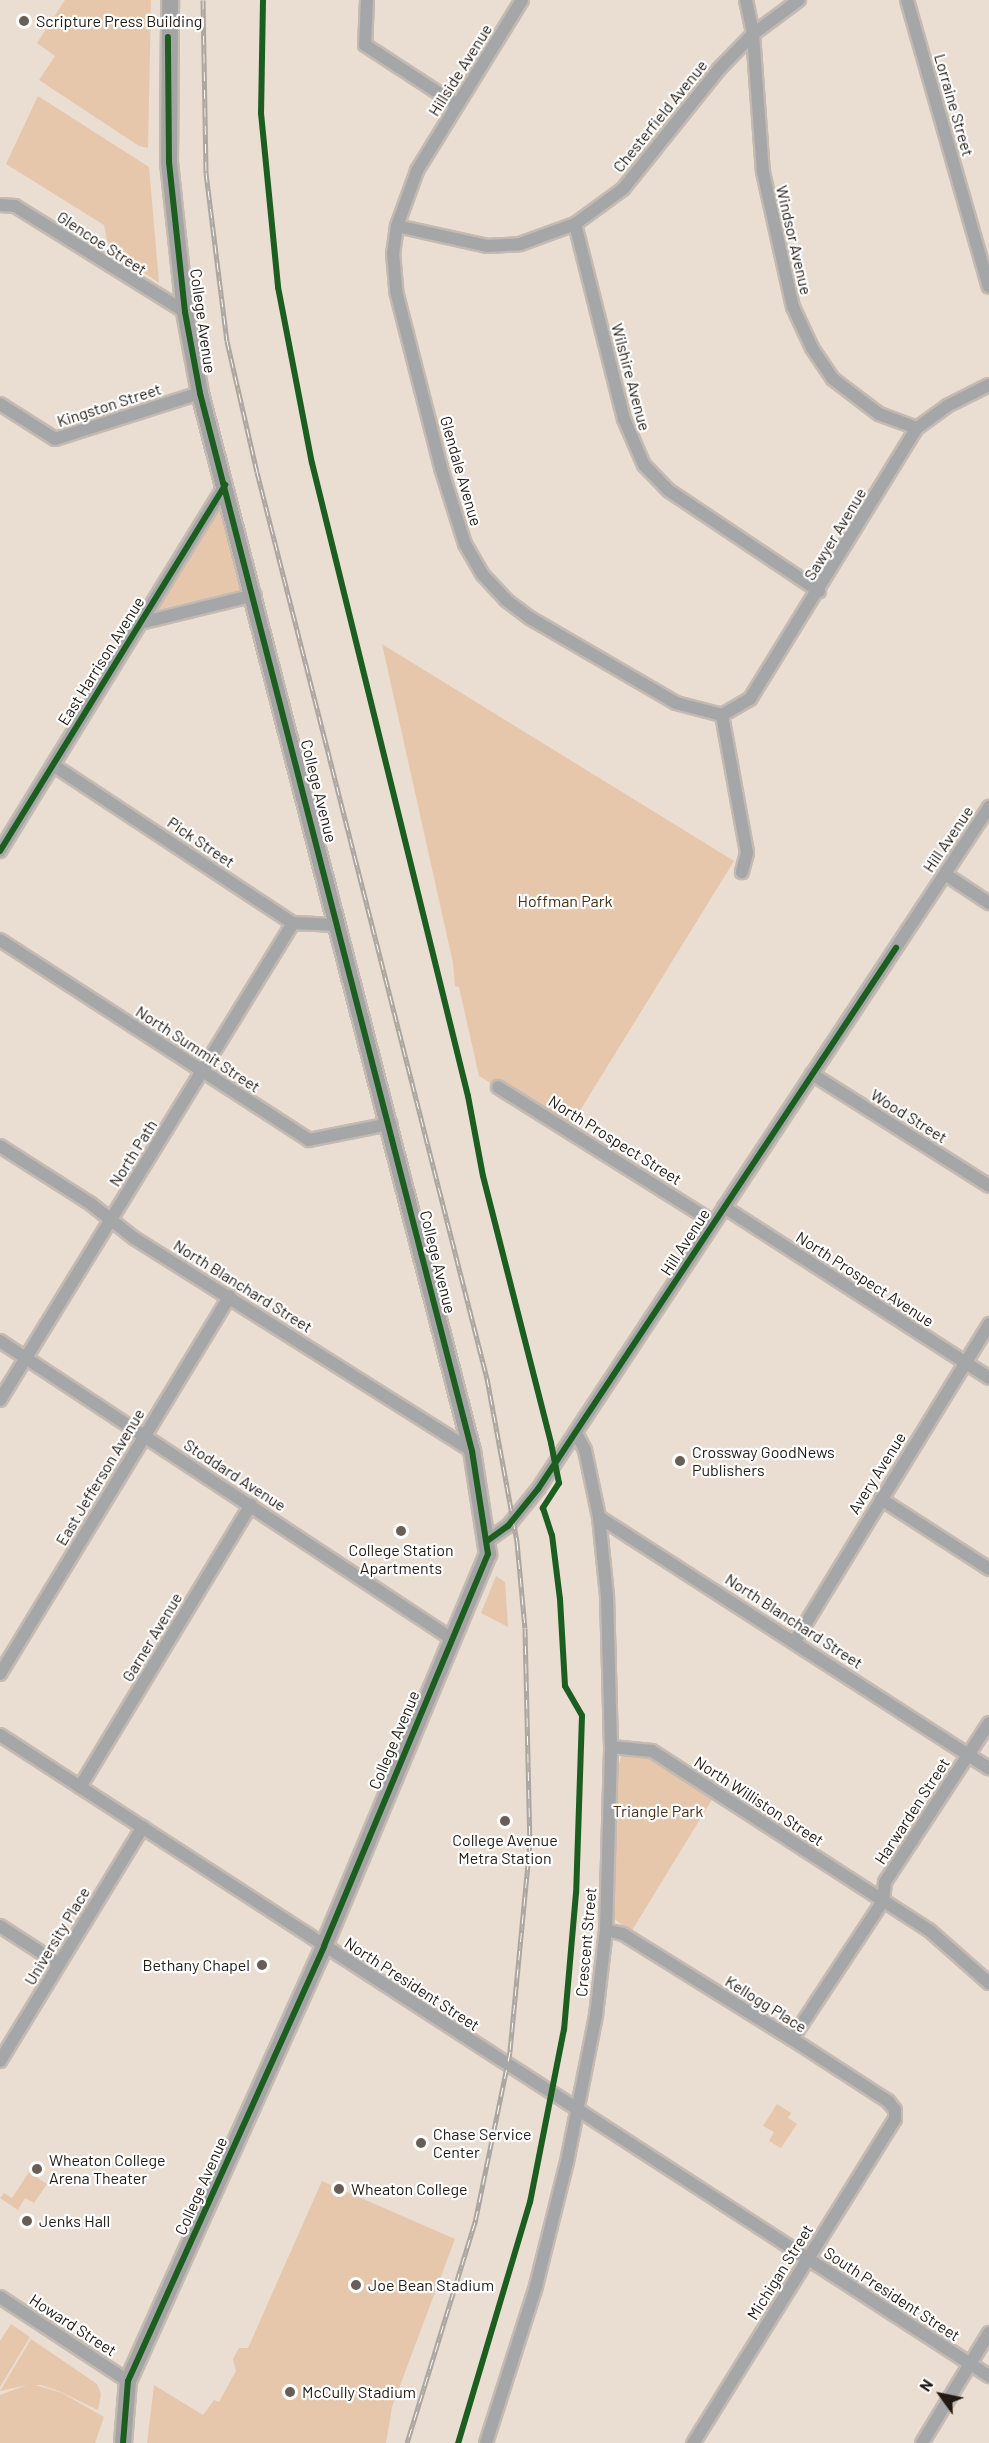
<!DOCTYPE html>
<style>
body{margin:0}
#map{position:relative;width:989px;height:2443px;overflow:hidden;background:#eaddd2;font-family:Barlow,sans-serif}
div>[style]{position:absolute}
.green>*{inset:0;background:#e6c7ac}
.roads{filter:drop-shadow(2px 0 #c4bab1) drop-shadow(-2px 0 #c4bab1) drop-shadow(0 2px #c4bab1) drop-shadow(0 -2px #c4bab1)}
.street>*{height:12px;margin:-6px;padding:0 6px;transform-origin:6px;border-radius:6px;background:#a5a6a7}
.secondary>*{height:16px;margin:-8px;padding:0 8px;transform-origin:8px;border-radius:8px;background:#a5a4a4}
.rail>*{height:5px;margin-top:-2.5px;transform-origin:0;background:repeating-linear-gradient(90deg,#fff 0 9px,#aba6a0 0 18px);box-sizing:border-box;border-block:2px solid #aba6a0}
.cycleway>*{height:6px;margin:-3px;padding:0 3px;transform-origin:3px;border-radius:3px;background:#1b5e20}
.dots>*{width:16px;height:16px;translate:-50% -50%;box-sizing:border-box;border:3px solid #fff;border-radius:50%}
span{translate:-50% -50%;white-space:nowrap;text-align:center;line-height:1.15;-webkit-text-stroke:4.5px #fff;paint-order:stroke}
.poi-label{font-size:16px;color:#231a13}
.left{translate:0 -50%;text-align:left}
.right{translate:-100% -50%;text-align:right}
.street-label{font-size:16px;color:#231a13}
.park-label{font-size:16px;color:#4b3016}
.north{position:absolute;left:911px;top:2365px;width:60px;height:60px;-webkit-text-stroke:4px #fff;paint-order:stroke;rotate:303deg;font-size:16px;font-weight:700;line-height:24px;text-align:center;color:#231a13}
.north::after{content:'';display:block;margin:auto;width:21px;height:27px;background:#231a13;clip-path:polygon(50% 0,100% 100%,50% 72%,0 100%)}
</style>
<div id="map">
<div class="green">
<i style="clip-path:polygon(65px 0,151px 0,148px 148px,139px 146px,39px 80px,55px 56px,37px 43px)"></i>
<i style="clip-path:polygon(38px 96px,149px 167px,159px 283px,109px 249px,104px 225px,6px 164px)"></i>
<i style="clip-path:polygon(224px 493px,249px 588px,152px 611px)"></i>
<i style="clip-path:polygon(382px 644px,734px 861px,568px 1130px,479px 1076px,459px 987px,455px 986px,453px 963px)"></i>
<i style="clip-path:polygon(496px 1576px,505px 1582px,508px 1627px,481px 1613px)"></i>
<i style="clip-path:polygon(626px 1755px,652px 1759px,713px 1798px,631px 1932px,612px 1917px,618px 1768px,621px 1757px)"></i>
<i style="clip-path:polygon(777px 2104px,791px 2113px,788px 2118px,797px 2124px,781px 2148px,769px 2141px,774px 2132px,763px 2126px)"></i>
<i style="clip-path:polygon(29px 2172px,47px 2184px,34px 2203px,25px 2198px,18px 2210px,0 2198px,4px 2193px,12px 2198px)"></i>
<i style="clip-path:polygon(322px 2181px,455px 2239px,392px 2407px,386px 2443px,147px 2443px,154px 2385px,203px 2415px,214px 2400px,219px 2402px,236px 2371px,233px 2359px,239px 2348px,248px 2348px)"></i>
<i style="clip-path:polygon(11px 2324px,30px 2337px,0 2387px,0 2341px)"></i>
<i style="clip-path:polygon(31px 2339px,97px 2384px,101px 2394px,98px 2410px,59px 2391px,41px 2385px,35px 2385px,62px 2393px,104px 2417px,95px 2443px,0 2443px,0 2395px,27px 2385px,0 2391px)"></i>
</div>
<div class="roads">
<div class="street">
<i style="left:367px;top:0;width:45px;rotate:92.5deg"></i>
<i style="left:365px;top:45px;width:110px;rotate:33.1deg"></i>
<i style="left:522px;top:0;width:201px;rotate:121.6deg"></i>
<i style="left:417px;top:171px;width:59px;rotate:110deg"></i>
<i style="left:397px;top:226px;width:27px;rotate:98deg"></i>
<i style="left:393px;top:253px;width:38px;rotate:85deg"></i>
<i style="left:396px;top:291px;width:183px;rotate:75.7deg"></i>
<i style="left:441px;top:468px;width:80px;rotate:72.5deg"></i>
<i style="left:465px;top:544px;width:36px;rotate:60deg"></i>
<i style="left:483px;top:575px;width:34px;rotate:47deg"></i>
<i style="left:506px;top:600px;width:30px;rotate:37deg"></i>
<i style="left:530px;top:618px;width:169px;rotate:30.2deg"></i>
<i style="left:676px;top:703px;width:48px;rotate:14.6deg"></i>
<i style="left:722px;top:715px;width:140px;rotate:79.7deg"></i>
<i style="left:747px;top:853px;width:20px;rotate:105deg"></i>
<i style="left:746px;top:0;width:35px;rotate:78deg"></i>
<i style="left:753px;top:34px;width:138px;rotate:85.9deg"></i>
<i style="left:763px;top:172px;width:138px;rotate:77.5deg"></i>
<i style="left:793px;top:307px;width:45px;rotate:65.1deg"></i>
<i style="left:812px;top:348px;width:37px;rotate:56deg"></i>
<i style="left:833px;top:379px;width:58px;rotate:37.3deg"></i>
<i style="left:879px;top:414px;width:40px;rotate:20.2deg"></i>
<i style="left:907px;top:0;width:298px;rotate:74.1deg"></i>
<i style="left:0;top:205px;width:15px;rotate:4deg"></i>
<i style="left:15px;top:206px;width:200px;rotate:31.9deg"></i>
<i style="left:575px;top:224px;width:201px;rotate:75.9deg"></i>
<i style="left:624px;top:419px;width:50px;rotate:66.5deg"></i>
<i style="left:644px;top:465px;width:35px;rotate:46deg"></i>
<i style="left:668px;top:490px;width:182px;rotate:33.8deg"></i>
<i style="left:397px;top:226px;width:92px;rotate:12.5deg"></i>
<i style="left:487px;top:246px;width:33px;rotate:-3deg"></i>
<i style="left:520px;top:244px;width:59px;rotate:-20deg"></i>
<i style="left:575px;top:224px;width:59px;rotate:-36.1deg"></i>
<i style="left:623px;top:189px;width:154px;rotate:-51.3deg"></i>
<i style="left:719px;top:69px;width:49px;rotate:-45.8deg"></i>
<i style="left:753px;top:34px;width:57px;rotate:-36.5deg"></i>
<i style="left:0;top:404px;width:65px;rotate:32.5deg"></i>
<i style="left:55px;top:439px;width:152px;rotate:-17.6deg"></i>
<i style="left:140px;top:623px;width:118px;rotate:-13.7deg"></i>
<i style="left:722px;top:715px;width:32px;rotate:-30deg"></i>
<i style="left:750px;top:699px;width:318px;rotate:-58.4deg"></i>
<i style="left:917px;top:428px;width:37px;rotate:-36deg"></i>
<i style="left:947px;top:406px;width:47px;rotate:-26.6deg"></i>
<i style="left:53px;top:765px;width:287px;rotate:33.4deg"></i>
<i style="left:293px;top:923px;width:45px;rotate:2.5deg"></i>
<i style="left:0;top:851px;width:430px;rotate:-58.4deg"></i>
<i style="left:945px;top:874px;width:53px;rotate:33.4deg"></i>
<i style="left:0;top:940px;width:368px;rotate:32.9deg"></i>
<i style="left:309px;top:1140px;width:83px;rotate:-11.2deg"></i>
<i style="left:812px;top:1074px;width:209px;rotate:32.3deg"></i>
<i style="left:498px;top:1087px;width:254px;rotate:32.1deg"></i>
<i style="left:0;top:1146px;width:108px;rotate:32.5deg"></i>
<i style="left:91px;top:1204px;width:55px;rotate:38.3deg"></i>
<i style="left:134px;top:1238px;width:400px;rotate:32.2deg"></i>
<i style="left:724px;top:1207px;width:315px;rotate:32.8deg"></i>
<i style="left:0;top:1341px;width:541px;rotate:33.4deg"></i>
<i style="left:0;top:1400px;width:560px;rotate:-58.44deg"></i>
<i style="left:881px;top:1499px;width:129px;rotate:32.9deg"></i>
<i style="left:599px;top:1517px;width:464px;rotate:32.8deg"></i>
<i style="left:487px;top:1541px;width:26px;rotate:-36deg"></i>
<i style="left:508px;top:1526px;width:48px;rotate:-51deg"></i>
<i style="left:538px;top:1489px;width:818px;rotate:-56.52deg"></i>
<i style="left:795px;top:1641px;width:372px;rotate:-58.5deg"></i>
<i style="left:0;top:1674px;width:442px;rotate:-58.7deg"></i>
<i style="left:0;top:1735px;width:1179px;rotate:32.95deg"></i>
<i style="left:611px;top:1747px;width:41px;rotate:5.6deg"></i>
<i style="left:652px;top:1751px;width:330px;rotate:32.9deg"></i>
<i style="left:929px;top:1930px;width:80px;rotate:41.5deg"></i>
<i style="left:80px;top:1787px;width:330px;rotate:-58.8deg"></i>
<i style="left:0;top:1926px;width:70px;rotate:32.8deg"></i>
<i style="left:606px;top:1930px;width:17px;rotate:13deg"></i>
<i style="left:623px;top:1934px;width:199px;rotate:31.9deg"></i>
<i style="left:792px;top:2039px;width:114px;rotate:32.9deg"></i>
<i style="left:888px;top:2101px;width:11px;rotate:52deg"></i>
<i style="left:895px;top:2110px;width:9px;rotate:90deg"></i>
<i style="left:895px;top:2119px;width:382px;rotate:121.9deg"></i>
<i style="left:792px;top:2039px;width:165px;rotate:-56.6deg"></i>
<i style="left:883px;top:1901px;width:19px;rotate:-84deg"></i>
<i style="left:885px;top:1882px;width:190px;rotate:-56.8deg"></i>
<i style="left:0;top:2061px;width:274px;rotate:-58.6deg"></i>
<i style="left:0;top:2297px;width:153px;rotate:33.3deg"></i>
<i style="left:486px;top:2443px;width:165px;rotate:-72.3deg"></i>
<i style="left:536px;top:2286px;width:128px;rotate:-76deg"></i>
<i style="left:567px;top:2162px;width:150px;rotate:-78.8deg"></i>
<i style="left:596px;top:2015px;width:86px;rotate:-83.3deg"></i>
<i style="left:606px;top:1930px;width:183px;rotate:-88.4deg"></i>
<i style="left:611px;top:1747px;width:151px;rotate:-91.5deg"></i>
<i style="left:607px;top:1596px;width:79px;rotate:-95.8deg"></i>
<i style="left:599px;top:1517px;width:68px;rotate:-101.8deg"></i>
<i style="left:585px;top:1450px;width:19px;rotate:-118deg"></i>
<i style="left:922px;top:2443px;width:129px;rotate:-58.7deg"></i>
</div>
<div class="secondary">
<i style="left:123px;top:2443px;width:62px;rotate:-85.4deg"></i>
<i style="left:128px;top:2381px;width:477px;rotate:-65.7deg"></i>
<i style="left:324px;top:1946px;width:425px;rotate:-67.3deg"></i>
<i style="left:488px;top:1554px;width:104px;rotate:-98.8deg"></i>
<i style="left:472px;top:1451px;width:1092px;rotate:-104.42deg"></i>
<i style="left:200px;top:393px;width:82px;rotate:-100.5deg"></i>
<i style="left:185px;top:312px;width:151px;rotate:-96.1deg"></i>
<i style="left:169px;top:162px;width:162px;rotate:-89.6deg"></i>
</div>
</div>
<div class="rail">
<i style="left:203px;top:0;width:173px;rotate:89deg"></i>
<i style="left:206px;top:173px;width:169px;rotate:82.9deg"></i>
<i style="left:227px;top:341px;width:134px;rotate:77.1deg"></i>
<i style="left:257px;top:472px;width:935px;rotate:75.76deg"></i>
<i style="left:487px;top:1378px;width:167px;rotate:79.6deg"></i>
<i style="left:517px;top:1542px;width:86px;rotate:84.7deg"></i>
<i style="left:525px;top:1628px;width:215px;rotate:88.7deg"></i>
<i style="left:530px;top:1843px;width:210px;rotate:95.5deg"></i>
<i style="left:510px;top:2052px;width:174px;rotate:101.6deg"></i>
<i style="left:475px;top:2222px;width:231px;rotate:107.1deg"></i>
</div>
<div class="cycleway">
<i style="left:263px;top:0;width:113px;rotate:91deg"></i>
<i style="left:261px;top:113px;width:175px;rotate:84.4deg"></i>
<i style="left:278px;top:287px;width:179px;rotate:79.1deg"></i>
<i style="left:312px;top:463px;width:652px;rotate:76.16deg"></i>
<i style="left:468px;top:1096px;width:81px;rotate:79.4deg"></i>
<i style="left:483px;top:1176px;width:276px;rotate:75.7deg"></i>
<i style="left:551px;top:1443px;width:41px;rotate:78.7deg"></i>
<i style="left:559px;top:1483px;width:30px;rotate:123deg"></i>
<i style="left:543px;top:1508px;width:28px;rotate:72deg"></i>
<i style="left:552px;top:1535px;width:64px;rotate:82.9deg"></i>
<i style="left:560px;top:1599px;width:87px;rotate:86.7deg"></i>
<i style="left:565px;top:1686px;width:34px;rotate:60deg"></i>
<i style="left:582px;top:1716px;width:177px;rotate:91.9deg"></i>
<i style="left:576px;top:1893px;width:137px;rotate:95deg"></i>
<i style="left:564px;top:2029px;width:176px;rotate:101.1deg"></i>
<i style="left:530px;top:2202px;width:252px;rotate:106.6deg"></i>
<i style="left:0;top:851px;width:430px;rotate:-58.4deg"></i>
<i style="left:487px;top:1541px;width:26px;rotate:-36deg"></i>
<i style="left:508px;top:1526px;width:48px;rotate:-51deg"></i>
<i style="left:538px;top:1489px;width:649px;rotate:-56.51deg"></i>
<i style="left:123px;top:2443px;width:62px;rotate:-85.4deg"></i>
<i style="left:128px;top:2381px;width:477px;rotate:-65.7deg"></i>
<i style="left:324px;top:1946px;width:425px;rotate:-67.3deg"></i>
<i style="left:488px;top:1554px;width:104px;rotate:-98.8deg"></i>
<i style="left:472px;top:1451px;width:1092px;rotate:-104.42deg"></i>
<i style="left:200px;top:393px;width:82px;rotate:-100.5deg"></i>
<i style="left:185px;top:312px;width:151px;rotate:-96.1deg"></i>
<i style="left:169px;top:162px;width:125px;rotate:-90.5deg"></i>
</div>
<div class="dots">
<i style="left:24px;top:21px;background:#695e56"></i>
<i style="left:680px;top:1461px;background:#695e56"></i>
<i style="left:401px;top:1531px;background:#695e56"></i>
<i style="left:505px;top:1821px;background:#695e56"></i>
<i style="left:262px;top:1965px;background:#695e56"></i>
<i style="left:421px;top:2143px;background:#695e56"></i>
<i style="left:37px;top:2169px;background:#695e56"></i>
<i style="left:339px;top:2189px;background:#695e56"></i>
<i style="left:27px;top:2221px;background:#695e56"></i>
<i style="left:356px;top:2285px;background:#695e56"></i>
<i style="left:290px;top:2392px;background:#695e56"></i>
</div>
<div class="poi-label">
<span class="left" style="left:36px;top:21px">Scripture Press Building</span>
<span class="left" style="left:692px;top:1461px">Crossway GoodNews<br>Publishers</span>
<span style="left:401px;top:1559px">College Station<br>Apartments</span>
<span style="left:505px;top:1849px">College Avenue<br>Metra Station</span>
<span class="right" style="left:250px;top:1965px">Bethany Chapel</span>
<span class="left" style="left:433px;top:2143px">Chase Service<br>Center</span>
<span class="left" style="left:49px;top:2169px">Wheaton College<br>Arena Theater</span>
<span class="left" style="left:351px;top:2189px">Wheaton College</span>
<span class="left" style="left:39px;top:2221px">Jenks Hall</span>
<span class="left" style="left:368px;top:2285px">Joe Bean Stadium</span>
<span class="left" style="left:302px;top:2392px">McCully Stadium</span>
</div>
<div class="street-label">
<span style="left:460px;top:70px;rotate:-58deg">Hillside Avenue</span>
<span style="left:954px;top:105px;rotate:74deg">Lorraine Street</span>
<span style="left:660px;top:116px;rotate:-51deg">Chesterfield Avenue</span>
<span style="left:794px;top:240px;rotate:77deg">Windsor Avenue</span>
<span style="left:102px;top:243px;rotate:33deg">Glencoe Street</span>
<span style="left:203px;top:321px;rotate:82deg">College Avenue</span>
<span style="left:631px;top:377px;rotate:75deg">Wilshire Avenue</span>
<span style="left:109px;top:405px;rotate:-18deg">Kingston Street</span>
<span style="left:461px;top:471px;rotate:74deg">Glendale Avenue</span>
<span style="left:835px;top:534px;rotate:-59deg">Sawyer Avenue</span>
<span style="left:101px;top:661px;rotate:-58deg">East Harrison Avenue</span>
<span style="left:319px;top:791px;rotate:76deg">College Avenue</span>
<span style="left:948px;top:839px;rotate:-56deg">Hill Avenue</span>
<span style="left:201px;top:842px;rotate:34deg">Pick Street</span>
<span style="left:198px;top:1049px;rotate:33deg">North Summit Street</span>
<span style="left:909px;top:1116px;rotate:32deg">Wood Street</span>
<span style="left:615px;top:1140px;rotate:32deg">North Prospect Street</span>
<span style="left:133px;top:1153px;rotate:-58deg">North Path</span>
<span style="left:685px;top:1242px;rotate:-57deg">Hill Avenue</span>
<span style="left:438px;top:1262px;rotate:76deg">College Avenue</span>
<span style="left:865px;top:1279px;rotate:33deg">North Prospect Avenue</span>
<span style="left:243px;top:1286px;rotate:32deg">North Blanchard Street</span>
<span style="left:877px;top:1473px;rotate:-58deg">Avery Avenue</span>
<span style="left:235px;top:1475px;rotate:33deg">Stoddard Avenue</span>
<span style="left:100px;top:1477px;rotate:-59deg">East Jefferson Avenue</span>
<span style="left:794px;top:1621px;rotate:33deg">North Blanchard Street</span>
<span style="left:152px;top:1637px;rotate:-59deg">Garner Avenue</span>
<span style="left:394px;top:1740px;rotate:-67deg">College Avenue</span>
<span style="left:759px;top:1801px;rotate:33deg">North Williston Street</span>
<span style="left:912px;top:1811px;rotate:-57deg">Harwarden Street</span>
<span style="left:57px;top:1936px;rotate:-59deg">University Place</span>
<span style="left:586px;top:1942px;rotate:-85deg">Crescent Street</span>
<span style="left:412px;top:1984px;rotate:33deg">North President Street</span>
<span style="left:766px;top:2004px;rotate:32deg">Kellogg Place</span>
<span style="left:201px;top:2186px;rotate:-66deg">College Avenue</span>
<span style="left:780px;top:2272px;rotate:-58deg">Michigan Street</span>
<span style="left:892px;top:2294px;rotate:33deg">South President Street</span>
<span style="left:73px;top:2325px;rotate:33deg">Howard Street</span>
</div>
<div class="park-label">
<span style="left:565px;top:901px">Hoffman Park</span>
<span style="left:658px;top:1811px">Triangle Park</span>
</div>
<div class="north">N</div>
</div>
